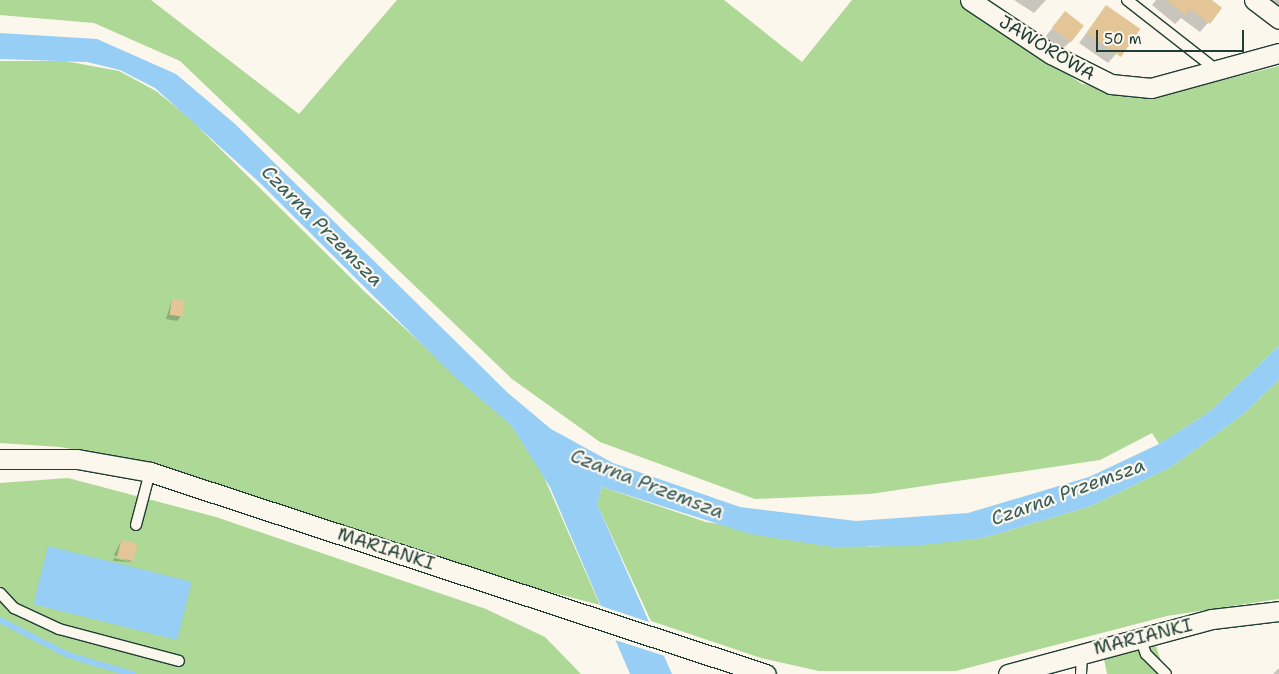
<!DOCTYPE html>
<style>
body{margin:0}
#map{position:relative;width:1279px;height:674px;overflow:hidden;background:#fbf7ec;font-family:"Shantell Sans",sans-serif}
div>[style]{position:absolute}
.green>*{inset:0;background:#add895}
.water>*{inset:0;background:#96cef5;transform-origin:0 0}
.pier>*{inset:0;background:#fbf7ec}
.shadow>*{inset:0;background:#0003}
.stream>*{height:5.5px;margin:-2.75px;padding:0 2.75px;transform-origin:2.75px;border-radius:2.75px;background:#96cef5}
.building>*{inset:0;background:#e3c597;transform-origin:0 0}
.roads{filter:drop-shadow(1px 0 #1f3d34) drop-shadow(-1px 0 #1f3d34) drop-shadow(0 1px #1f3d34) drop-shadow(0 -1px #1f3d34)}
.lane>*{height:10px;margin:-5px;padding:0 5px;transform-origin:5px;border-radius:5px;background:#fbf7ec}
.street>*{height:19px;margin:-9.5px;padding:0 9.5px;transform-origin:9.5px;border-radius:9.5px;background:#fbf7ec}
span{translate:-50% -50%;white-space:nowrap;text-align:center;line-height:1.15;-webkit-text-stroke:4.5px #fbf7ec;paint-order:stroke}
.street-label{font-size:18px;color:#1f3d34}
.water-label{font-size:19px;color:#375a5b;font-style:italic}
.scale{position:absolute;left:1096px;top:30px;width:148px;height:22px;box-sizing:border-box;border:2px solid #1f3d34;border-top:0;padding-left:6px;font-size:15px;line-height:18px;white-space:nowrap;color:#1f3d34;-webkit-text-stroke:4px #fbf7ec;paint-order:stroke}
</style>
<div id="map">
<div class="green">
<i style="clip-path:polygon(0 0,151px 0,299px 114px,397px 0,724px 0,802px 62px,852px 0,959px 0,1082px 84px,1171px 93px,1279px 66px,1279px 346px,1209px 412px,1159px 444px,1152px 433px,1100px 460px,870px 494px,755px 499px,600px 442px,512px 379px,180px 61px,94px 23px,0 15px)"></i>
<i style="clip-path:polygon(0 61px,65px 61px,119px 71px,156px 91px,188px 117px,366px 293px,511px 425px,540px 468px,600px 605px,535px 588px,156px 464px,60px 447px,0 443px)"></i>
<i style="clip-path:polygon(1279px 380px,1279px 599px,1167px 616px,956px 671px,819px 671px,761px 658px,651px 621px,597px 504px,602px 487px,706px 522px,871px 547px,983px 538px,1091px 506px,1171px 467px,1241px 416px)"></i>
<i style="clip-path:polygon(68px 478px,216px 517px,486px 609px,545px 637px,581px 674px,0 674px,0 483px)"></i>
<i style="clip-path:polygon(1156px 646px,1165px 674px,1107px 674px,1104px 659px)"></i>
</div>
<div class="water">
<i style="clip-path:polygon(0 33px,97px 39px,176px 74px,235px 124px,508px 393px,551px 429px,613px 463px,740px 507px,856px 521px,968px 513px,1089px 477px,1159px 444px,1209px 412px,1279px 346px,1279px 380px,1241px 416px,1171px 467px,1091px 506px,983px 538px,913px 546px,833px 547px,750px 534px,602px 487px,597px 504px,672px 674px,630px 674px,550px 487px,511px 425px,456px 378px,258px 181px,155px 88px,120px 70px,87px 62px,0 59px)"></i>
<i style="left:48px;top:546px;width:148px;height:60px;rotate:14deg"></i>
</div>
<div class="pier">
<i style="clip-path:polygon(598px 605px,655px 624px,668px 657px,612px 639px)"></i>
</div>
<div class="shadow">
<i style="clip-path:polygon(1014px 0,1046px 0,1034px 13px)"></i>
<i style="clip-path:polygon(1156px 0,1210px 0,1221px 8px,1200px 32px,1181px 18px,1175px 24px,1152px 5px)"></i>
<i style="clip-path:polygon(1259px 0,1279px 0,1279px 23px)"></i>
<i style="clip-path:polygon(1106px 7px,1138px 29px,1108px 63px,1079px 43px)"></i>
<i style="clip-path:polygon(1065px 13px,1071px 41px,1061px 50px,1045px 37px)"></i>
<i style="clip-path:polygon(172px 300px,181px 316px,177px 321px,166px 319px)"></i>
<i style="clip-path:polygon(121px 541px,136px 545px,131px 562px,114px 555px)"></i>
<i style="clip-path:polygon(114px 558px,131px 562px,113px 561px)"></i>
<i style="clip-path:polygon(1279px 668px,1279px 674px,1273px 674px)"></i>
</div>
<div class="stream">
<i style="left:0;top:620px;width:76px;rotate:27.2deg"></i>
<i style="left:68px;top:655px;width:67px;rotate:16.5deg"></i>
</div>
<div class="building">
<i style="clip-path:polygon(1166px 0,1212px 0,1222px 8px,1210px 24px,1190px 9px,1185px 15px)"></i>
<i style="left:1106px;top:5px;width:42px;height:34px;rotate:35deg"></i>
<i style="left:1065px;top:11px;width:24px;height:21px;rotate:38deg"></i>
<i style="left:172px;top:299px;width:13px;height:16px;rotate:9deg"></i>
<i style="left:121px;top:540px;width:17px;height:18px;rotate:13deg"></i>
</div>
<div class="roads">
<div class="lane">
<i style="left:1127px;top:0;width:110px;rotate:38deg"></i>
<i style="left:136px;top:525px;width:55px;rotate:-75.2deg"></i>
<i style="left:0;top:593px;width:21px;rotate:47deg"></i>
<i style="left:14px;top:608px;width:50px;rotate:25deg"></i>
<i style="left:59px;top:629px;width:124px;rotate:14.9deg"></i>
<i style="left:1140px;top:637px;width:18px;rotate:71deg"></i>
<i style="left:1146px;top:654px;width:28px;rotate:45deg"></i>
<i style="left:1081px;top:674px;width:21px;rotate:-87deg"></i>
</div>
<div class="street">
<i style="left:970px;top:0;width:97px;rotate:33.7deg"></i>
<i style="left:1051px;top:54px;width:67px;rotate:26.6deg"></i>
<i style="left:1111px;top:84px;width:40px;rotate:5.7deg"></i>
<i style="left:1151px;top:88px;width:133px;rotate:-15.3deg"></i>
<i style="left:1254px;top:0;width:31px;rotate:37deg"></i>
<i style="left:0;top:459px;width:77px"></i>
<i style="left:77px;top:459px;width:74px;rotate:10.1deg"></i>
<i style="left:150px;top:472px;width:648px;rotate:18.16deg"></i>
<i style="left:1008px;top:674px;width:211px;rotate:-15.1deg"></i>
<i style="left:1212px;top:619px;width:67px;rotate:-6.8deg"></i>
</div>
</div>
<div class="street-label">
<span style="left:1047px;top:48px;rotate:31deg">JAWOROWA</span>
<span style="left:386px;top:549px;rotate:18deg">MARIANKI</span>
<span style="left:1143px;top:637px;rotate:-14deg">MARIANKI</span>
</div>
<div class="water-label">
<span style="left:322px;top:226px;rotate:45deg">Czarna Przemsza</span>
<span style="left:647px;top:484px;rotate:21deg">Czarna Przemsza</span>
<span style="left:1068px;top:492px;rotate:-20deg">Czarna Przemsza</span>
</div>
<div class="scale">50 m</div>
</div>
